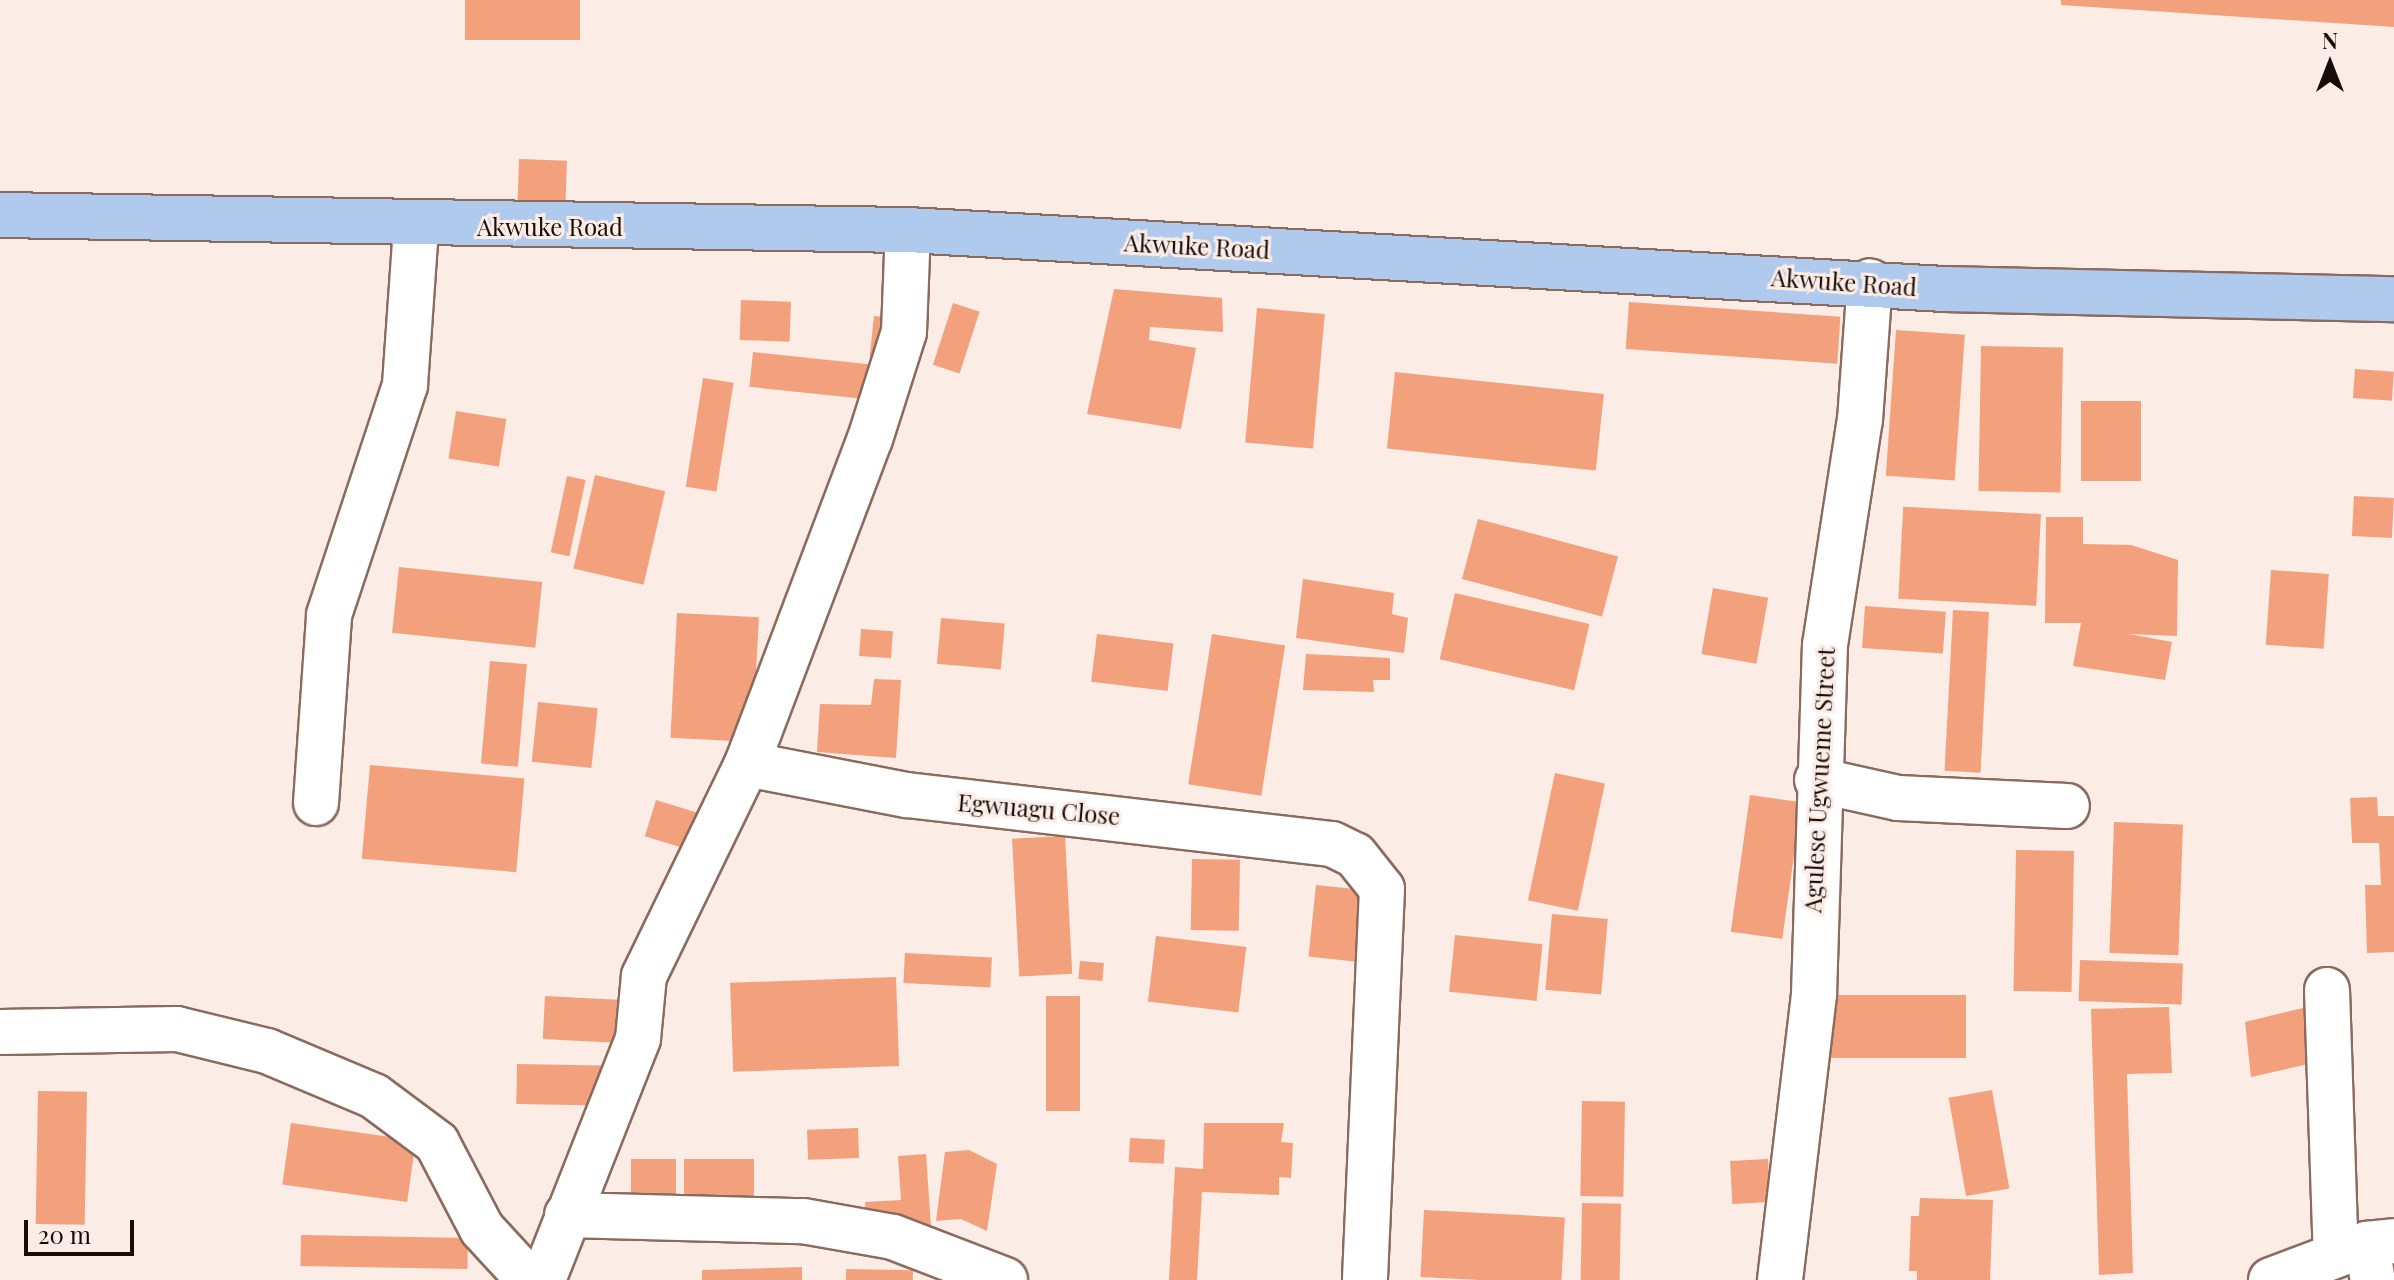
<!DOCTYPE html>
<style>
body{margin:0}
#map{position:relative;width:2394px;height:1280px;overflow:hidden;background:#fbece6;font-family:"Playfair Display",serif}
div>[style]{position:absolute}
.building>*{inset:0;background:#f3a17c;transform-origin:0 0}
.roads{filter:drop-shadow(2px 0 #8b6b5d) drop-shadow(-2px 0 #8b6b5d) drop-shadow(0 2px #8b6b5d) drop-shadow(0 -2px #8b6b5d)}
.minor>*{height:44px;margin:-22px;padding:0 22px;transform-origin:22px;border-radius:22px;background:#fff}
.major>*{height:44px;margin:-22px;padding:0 22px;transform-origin:22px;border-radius:22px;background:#b0caee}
span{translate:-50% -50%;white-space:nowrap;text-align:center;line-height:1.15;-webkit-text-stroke:6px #fbece6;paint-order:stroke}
.street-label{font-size:24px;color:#170c07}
.north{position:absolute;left:2290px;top:24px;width:80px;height:80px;-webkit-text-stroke:6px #fbece6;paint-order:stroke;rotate:0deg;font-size:22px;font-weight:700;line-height:32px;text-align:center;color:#170c07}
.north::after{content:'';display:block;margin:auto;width:28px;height:36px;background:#170c07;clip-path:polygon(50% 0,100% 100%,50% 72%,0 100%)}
.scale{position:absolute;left:24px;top:1220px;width:110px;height:36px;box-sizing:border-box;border:4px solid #170c07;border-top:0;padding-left:10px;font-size:24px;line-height:28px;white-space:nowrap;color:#170c07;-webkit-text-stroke:6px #fbece6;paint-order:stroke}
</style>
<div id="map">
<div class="building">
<i style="left:465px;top:0;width:115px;height:40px"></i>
<i style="clip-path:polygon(2061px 0,2394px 0,2394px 27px,2061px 5px)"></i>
<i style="left:519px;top:159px;width:48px;height:42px;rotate:2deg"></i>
<i style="clip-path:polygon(1114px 289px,1222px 298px,1223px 332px,1150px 327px,1149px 340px,1196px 348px,1181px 429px,1087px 414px)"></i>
<i style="left:741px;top:300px;width:50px;height:40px;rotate:2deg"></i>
<i style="left:1629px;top:302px;width:212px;height:47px;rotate:4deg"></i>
<i style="left:953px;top:303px;width:28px;height:65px;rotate:18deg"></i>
<i style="left:1257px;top:308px;width:68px;height:135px;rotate:5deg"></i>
<i style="left:874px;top:316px;width:20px;height:42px;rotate:6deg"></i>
<i style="left:1896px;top:330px;width:69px;height:146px;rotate:4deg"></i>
<i style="left:1981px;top:346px;width:82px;height:145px;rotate:1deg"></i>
<i style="left:753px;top:352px;width:121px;height:35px;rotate:6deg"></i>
<i style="left:2355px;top:369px;width:39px;height:29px;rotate:4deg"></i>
<i style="left:1395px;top:372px;width:210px;height:77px;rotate:6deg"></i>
<i style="left:703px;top:378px;width:31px;height:110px;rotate:9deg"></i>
<i style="left:2081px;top:401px;width:60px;height:80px"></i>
<i style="left:456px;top:411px;width:51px;height:48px;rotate:9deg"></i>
<i style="left:595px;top:475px;width:72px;height:96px;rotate:13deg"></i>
<i style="left:567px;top:476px;width:19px;height:78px;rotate:12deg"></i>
<i style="left:2354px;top:496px;width:40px;height:40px;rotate:3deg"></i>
<i style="left:2041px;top:514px;width:92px;height:138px;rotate:93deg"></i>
<i style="clip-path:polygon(2046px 517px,2083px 517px,2083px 544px,2131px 545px,2178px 560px,2177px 636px,2129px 634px,2172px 642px,2165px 680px,2073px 666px,2081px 623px,2045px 623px)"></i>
<i style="left:1478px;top:519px;width:145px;height:62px;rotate:15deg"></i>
<i style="left:399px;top:567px;width:144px;height:66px;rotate:6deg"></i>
<i style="left:2271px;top:570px;width:58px;height:75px;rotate:4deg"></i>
<i style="clip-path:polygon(1303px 579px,1394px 593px,1392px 614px,1408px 618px,1404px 653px,1296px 638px)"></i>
<i style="left:1713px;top:588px;width:56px;height:67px;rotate:10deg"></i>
<i style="left:1455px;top:593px;width:138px;height:68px;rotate:13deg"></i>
<i style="left:1865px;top:606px;width:81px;height:42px;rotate:4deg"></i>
<i style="left:1953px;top:610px;width:36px;height:161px;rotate:3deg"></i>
<i style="left:677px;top:613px;width:82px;height:125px;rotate:3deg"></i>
<i style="left:941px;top:618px;width:64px;height:46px;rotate:5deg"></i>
<i style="left:861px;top:629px;width:32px;height:27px;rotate:4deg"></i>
<i style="left:1097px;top:634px;width:77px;height:48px;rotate:7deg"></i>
<i style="left:1212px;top:634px;width:74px;height:152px;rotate:9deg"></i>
<i style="clip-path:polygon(1306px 654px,1390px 658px,1390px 680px,1373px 680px,1374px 692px,1303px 690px)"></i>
<i style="left:490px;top:661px;width:37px;height:103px;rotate:5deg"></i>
<i style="clip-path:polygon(874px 679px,901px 680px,896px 758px,817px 752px,820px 704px,871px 705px)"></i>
<i style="left:538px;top:702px;width:60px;height:60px;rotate:6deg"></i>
<i style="left:370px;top:765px;width:155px;height:94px;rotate:5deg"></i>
<i style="left:1555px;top:773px;width:51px;height:130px;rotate:12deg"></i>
<i style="left:1750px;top:795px;width:52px;height:138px;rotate:8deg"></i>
<i style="clip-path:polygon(2377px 797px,2378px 816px,2394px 816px,2394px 952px,2367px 953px,2365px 885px,2381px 885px,2379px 843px,2352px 843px,2350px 798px)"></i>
<i style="left:656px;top:800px;width:57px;height:38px;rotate:17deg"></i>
<i style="left:2114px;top:822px;width:69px;height:131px;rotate:2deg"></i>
<i style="left:1065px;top:836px;width:138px;height:53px;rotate:87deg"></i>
<i style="left:2016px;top:850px;width:58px;height:141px;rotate:1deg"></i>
<i style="left:1192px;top:859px;width:48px;height:71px;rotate:1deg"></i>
<i style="left:1316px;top:885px;width:65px;height:72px;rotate:6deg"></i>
<i style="left:1552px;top:914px;width:56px;height:76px;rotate:5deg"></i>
<i style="left:1455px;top:935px;width:88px;height:57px;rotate:6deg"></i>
<i style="left:1156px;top:936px;width:91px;height:66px;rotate:7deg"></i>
<i style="left:905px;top:953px;width:87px;height:30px;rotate:3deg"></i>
<i style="left:2080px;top:960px;width:103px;height:41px;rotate:2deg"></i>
<i style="left:1080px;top:961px;width:24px;height:18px;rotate:5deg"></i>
<i style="left:896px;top:977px;width:89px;height:166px;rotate:88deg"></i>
<i style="left:1830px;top:995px;width:136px;height:63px"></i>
<i style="left:545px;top:996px;width:82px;height:43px;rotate:3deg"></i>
<i style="left:1080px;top:996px;width:115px;height:34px;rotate:90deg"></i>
<i style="clip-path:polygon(2169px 1007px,2172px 1073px,2127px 1074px,2133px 1273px,2099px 1275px,2091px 1009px)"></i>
<i style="clip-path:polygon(2303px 1008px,2313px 1063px,2251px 1077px,2245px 1022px)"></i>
<i style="left:517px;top:1064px;width:84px;height:40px;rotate:1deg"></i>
<i style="left:1992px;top:1090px;width:100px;height:44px;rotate:80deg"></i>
<i style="left:38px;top:1091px;width:49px;height:133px;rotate:1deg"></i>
<i style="left:1582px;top:1101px;width:43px;height:95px;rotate:1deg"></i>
<i style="left:291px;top:1123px;width:126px;height:62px;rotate:8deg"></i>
<i style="clip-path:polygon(1204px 1123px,1284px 1123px,1281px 1142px,1293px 1143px,1291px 1178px,1279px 1177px,1279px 1195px,1202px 1192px,1197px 1280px,1169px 1280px,1175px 1167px,1203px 1169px)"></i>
<i style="left:858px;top:1128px;width:30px;height:51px;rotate:88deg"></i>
<i style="left:1130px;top:1138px;width:35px;height:24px;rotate:3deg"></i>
<i style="clip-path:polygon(969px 1150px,997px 1164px,987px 1231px,961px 1219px,936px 1221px,945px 1152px)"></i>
<i style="clip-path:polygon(926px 1154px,931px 1227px,867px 1231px,865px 1202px,901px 1200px,898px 1156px)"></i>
<i style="left:631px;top:1159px;width:45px;height:52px"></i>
<i style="left:684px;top:1159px;width:70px;height:49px"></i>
<i style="left:1768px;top:1159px;width:43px;height:38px;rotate:87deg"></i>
<i style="clip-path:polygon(1920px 1198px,1993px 1200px,1990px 1280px,1917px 1280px,1917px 1271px,1909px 1271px,1911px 1216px,1919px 1216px)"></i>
<i style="left:1582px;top:1203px;width:39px;height:77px;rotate:1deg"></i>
<i style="left:1424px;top:1210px;width:141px;height:67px;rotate:3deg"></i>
<i style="left:301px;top:1235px;width:167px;height:31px;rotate:1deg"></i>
<i style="clip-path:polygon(802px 1267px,802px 1280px,702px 1280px,702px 1270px)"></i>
<i style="left:846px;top:1269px;width:67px;height:11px;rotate:1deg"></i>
</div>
<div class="roads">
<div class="minor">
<i style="left:747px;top:764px;width:163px;rotate:11deg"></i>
<i style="left:907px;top:795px;width:428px;rotate:6.6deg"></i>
<i style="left:1332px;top:844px;width:25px;rotate:26deg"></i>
<i style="left:1355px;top:855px;width:43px;rotate:51.5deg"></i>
<i style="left:1382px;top:889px;width:391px;rotate:92.5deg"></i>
<i style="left:1817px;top:780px;width:83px;rotate:12.5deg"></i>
<i style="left:1898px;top:798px;width:169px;rotate:2.7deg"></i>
<i style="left:316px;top:803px;width:188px;rotate:-86deg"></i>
<i style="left:329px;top:615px;width:242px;rotate:-71.7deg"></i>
<i style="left:405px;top:385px;width:159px;rotate:-86deg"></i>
<i style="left:2327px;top:990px;width:265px;rotate:88.1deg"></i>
<i style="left:0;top:1032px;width:177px;rotate:-1deg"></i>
<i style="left:177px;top:1029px;width:93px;rotate:13.7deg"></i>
<i style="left:267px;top:1051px;width:116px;rotate:22.8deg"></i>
<i style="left:374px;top:1096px;width:79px;rotate:36.7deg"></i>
<i style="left:437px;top:1143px;width:97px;rotate:62.4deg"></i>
<i style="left:482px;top:1229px;width:69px;rotate:47.3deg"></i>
<i style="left:567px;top:1215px;width:236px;rotate:1.5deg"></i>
<i style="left:803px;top:1221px;width:91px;rotate:10.1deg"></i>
<i style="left:893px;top:1237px;width:120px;rotate:21deg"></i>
<i style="left:2367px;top:1244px;width:36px;rotate:81deg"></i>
<i style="left:543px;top:1280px;width:259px;rotate:-68.5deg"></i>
<i style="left:638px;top:1039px;width:63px;rotate:-84.6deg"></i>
<i style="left:644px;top:976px;width:236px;rotate:-64.1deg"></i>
<i style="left:747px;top:764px;width:347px;rotate:-69.3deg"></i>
<i style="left:870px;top:439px;width:112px;rotate:-72.4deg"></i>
<i style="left:904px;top:332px;width:102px;rotate:-87.8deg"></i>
<i style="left:1780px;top:1280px;width:288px;rotate:-83.2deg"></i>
<i style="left:1814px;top:994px;width:349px;rotate:-88.2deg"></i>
<i style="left:1825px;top:645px;width:228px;rotate:-81.2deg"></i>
<i style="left:1860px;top:420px;width:139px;rotate:-85.9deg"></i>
<i style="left:2271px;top:1280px;width:103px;rotate:-20.6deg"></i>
<i style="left:2367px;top:1244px;width:27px;rotate:-6deg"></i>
</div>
<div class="major">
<i style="left:0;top:215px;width:908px;rotate:0.95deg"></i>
<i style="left:908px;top:230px;width:1039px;rotate:3.26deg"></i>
<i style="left:1945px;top:289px;width:449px;rotate:1.3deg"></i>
</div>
</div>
<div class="street-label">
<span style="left:550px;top:227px">Akwuke Road</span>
<span style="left:1197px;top:246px;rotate:3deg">Akwuke Road</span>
<span style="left:1844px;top:282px;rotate:4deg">Akwuke Road</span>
<span style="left:1819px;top:780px;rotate:-87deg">Agulese Ugwueme Street</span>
<span style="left:1039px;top:809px;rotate:5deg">Egwuagu Close</span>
</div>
<div class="north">N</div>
<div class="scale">20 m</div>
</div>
